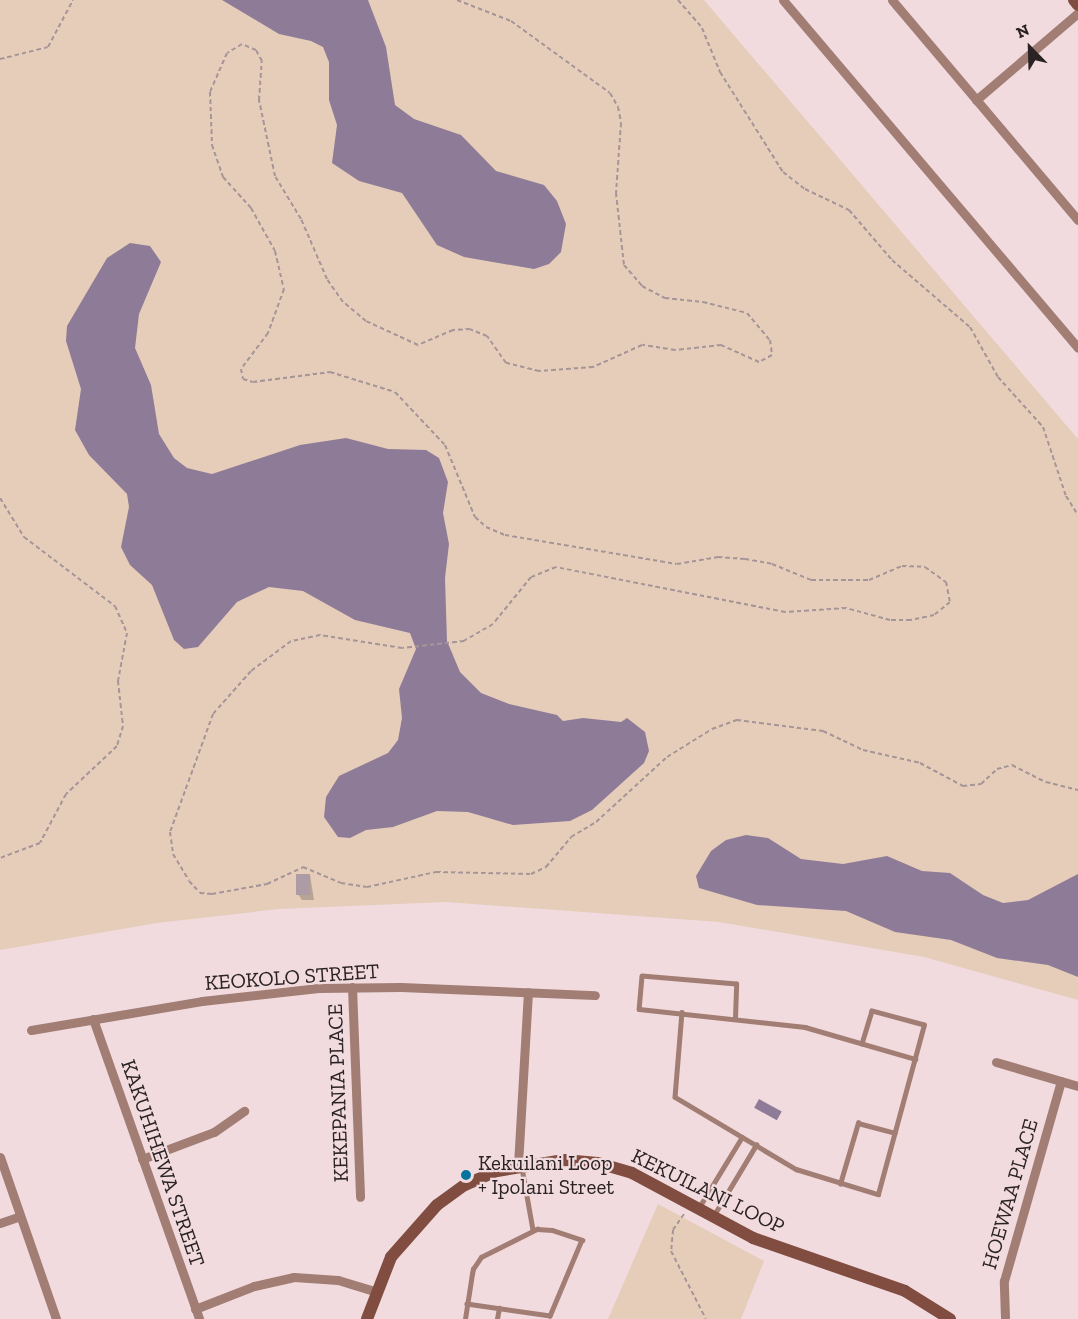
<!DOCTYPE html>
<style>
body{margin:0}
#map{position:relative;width:1078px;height:1319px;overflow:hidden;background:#f1dbde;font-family:"Zilla Slab",serif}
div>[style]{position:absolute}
.green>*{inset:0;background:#e5cdba}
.water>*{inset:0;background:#8e7b97;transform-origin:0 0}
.shadow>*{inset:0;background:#0003}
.building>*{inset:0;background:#ad9ca6;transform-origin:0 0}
.path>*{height:2px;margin-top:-1px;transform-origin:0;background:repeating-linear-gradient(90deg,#a69597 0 4.5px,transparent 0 7.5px)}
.lane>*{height:4.5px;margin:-2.25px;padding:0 2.25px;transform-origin:2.25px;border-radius:2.25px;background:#a27d74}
.street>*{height:9px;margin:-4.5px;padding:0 4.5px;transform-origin:4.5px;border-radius:4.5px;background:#a27d74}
.secondary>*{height:12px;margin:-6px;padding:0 6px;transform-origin:6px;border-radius:6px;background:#804d40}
.dots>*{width:16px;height:16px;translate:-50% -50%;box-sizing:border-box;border:3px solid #f1dbde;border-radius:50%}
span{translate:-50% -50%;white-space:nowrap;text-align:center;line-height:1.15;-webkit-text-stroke:4.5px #f1dbde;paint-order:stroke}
.street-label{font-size:21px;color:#2a2223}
.poi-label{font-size:21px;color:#2a2223}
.left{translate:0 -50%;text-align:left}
.north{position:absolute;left:1000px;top:18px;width:60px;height:60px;-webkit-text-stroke:4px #f1dbde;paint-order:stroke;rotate:337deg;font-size:16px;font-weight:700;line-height:24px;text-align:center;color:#2a2223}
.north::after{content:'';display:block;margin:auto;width:21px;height:27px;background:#2a2223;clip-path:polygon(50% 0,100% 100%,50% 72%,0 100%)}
</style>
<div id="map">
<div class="green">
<i style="clip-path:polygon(0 0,704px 0,1078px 439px,1078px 1000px,924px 957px,719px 922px,446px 902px,279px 909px,157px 923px,0 950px)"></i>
<i style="clip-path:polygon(658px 1204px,764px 1261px,741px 1319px,608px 1319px)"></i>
</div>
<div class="water">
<i style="clip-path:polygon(222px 0,368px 0,386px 47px,395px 105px,414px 119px,461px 135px,496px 171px,544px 185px,557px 201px,566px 224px,561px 252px,549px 264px,534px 269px,464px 257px,437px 245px,402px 193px,359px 181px,332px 163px,337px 125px,329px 100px,329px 62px,323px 47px,311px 41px,279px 34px)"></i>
<i style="clip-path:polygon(130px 243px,150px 246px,161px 262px,139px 314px,135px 348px,151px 385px,159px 434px,174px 458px,187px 468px,212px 474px,300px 445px,346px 438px,388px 449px,426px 450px,439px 458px,448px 482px,443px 513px,449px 544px,445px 578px,447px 641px,460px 672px,481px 693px,509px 704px,557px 715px,563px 721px,583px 718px,621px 722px,627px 718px,645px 732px,649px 751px,644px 763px,592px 810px,570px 821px,513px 825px,468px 812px,437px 811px,393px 827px,366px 830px,350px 838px,338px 837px,324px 817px,326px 797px,339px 776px,388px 753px,398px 740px,402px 718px,399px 689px,416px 649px,410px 633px,355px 620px,303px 591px,269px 587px,237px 602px,198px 647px,184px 649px,174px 640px,152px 585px,130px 565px,121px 547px,129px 507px,127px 494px,89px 455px,75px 430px,81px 389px,66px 341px,67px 326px,107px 258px)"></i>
<i style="clip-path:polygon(746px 835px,768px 838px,801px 859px,843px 864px,887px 856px,922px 871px,950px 873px,983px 895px,1003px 903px,1028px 900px,1078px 874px,1078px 977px,1048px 965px,997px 958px,951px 940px,895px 932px,846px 911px,757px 905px,699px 888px,696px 876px,711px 851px,726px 840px)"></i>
<i style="left:759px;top:1099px;width:26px;height:10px;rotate:29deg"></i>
</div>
<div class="shadow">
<i style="clip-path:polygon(310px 875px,314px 900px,302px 900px,298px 894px)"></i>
</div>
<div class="building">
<i style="left:296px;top:874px;width:14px;height:21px"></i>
</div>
<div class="path">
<i style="left:457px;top:0;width:58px;rotate:21.3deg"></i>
<i style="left:511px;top:21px;width:122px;rotate:36deg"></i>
<i style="left:610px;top:93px;width:16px;rotate:60deg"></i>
<i style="left:618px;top:107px;width:16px;rotate:79deg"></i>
<i style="left:621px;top:123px;width:70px;rotate:94.1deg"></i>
<i style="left:616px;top:193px;width:72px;rotate:83.7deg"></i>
<i style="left:624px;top:265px;width:28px;rotate:49deg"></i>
<i style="left:642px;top:286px;width:26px;rotate:28deg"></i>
<i style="left:665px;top:298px;width:38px;rotate:6deg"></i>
<i style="left:703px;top:302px;width:45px;rotate:14deg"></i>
<i style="left:747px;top:313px;width:35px;rotate:50deg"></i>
<i style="left:770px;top:340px;width:15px;rotate:82deg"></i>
<i style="left:772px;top:355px;width:15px;rotate:152deg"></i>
<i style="left:759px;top:362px;width:42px;rotate:-155.9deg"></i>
<i style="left:721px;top:345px;width:46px;rotate:173.8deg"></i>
<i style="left:675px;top:350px;width:33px;rotate:-171deg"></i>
<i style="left:642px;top:345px;width:54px;rotate:155.8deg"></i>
<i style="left:593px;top:367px;width:54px;rotate:175.8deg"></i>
<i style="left:539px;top:371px;width:34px;rotate:-166deg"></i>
<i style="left:506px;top:363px;width:33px;rotate:-125deg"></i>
<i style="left:487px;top:336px;width:18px;rotate:-158deg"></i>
<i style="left:470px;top:329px;width:17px;rotate:177deg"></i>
<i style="left:453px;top:330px;width:38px;rotate:157deg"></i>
<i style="left:418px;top:345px;width:57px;rotate:-155.2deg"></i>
<i style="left:366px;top:321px;width:30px;rotate:-140deg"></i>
<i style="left:343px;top:302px;width:28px;rotate:-125deg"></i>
<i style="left:327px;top:279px;width:65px;rotate:-113.4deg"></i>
<i style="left:301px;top:219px;width:50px;rotate:-121.2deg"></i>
<i style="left:275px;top:176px;width:78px;rotate:-101.9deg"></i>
<i style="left:259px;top:100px;width:39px;rotate:-86deg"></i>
<i style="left:262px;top:61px;width:13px;rotate:-119deg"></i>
<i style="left:256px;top:50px;width:15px;rotate:-157deg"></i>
<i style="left:242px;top:44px;width:17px;rotate:149deg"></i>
<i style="left:227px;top:53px;width:43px;rotate:113.6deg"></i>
<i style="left:210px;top:92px;width:53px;rotate:87.8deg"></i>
<i style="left:212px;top:145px;width:34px;rotate:71deg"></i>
<i style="left:223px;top:177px;width:42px;rotate:47.9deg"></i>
<i style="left:251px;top:208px;width:49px;rotate:60.8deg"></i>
<i style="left:275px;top:251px;width:39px;rotate:77deg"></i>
<i style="left:284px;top:289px;width:47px;rotate:110deg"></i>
<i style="left:268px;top:333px;width:45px;rotate:126.9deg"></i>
<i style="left:241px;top:369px;width:10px;rotate:79deg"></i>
<i style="left:243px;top:379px;width:10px;rotate:17deg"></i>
<i style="left:253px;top:382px;width:78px;rotate:-7.4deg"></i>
<i style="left:330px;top:372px;width:68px;rotate:17.1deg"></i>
<i style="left:395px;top:392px;width:73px;rotate:46.7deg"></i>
<i style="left:445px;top:445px;width:78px;rotate:67.4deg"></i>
<i style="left:475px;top:517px;width:15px;rotate:42deg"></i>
<i style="left:486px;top:527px;width:21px;rotate:23deg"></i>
<i style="left:505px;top:535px;width:174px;rotate:9.6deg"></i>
<i style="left:677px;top:564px;width:42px;rotate:-9.7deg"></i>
<i style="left:718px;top:557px;width:27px;rotate:4deg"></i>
<i style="left:745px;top:559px;width:27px;rotate:10deg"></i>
<i style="left:772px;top:564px;width:42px;rotate:22.3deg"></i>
<i style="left:811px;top:580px;width:58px"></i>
<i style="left:869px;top:580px;width:36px;rotate:-23deg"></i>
<i style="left:902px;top:566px;width:23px;rotate:2deg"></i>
<i style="left:925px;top:567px;width:26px;rotate:36deg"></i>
<i style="left:946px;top:582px;width:20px;rotate:79deg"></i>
<i style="left:950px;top:602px;width:21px;rotate:141deg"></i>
<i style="left:934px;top:615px;width:24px;rotate:168deg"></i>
<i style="left:911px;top:620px;width:21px;rotate:180deg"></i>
<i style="left:890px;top:620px;width:46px;rotate:-164.7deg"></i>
<i style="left:846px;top:608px;width:61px;rotate:176.2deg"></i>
<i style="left:785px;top:612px;width:233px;rotate:-168.9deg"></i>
<i style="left:556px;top:567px;width:27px;rotate:158deg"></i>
<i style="left:531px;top:577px;width:60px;rotate:129deg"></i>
<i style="left:493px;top:624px;width:34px;rotate:150deg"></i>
<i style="left:464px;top:641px;width:62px;rotate:173.6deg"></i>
<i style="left:402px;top:648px;width:83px;rotate:-171deg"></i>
<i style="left:320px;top:635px;width:30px;rotate:168deg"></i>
<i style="left:291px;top:641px;width:50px;rotate:143.1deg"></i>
<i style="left:251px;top:671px;width:57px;rotate:131.5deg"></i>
<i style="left:213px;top:714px;width:126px;rotate:110deg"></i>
<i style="left:170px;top:832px;width:22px;rotate:82deg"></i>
<i style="left:173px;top:854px;width:31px;rotate:59deg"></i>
<i style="left:189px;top:881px;width:16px;rotate:47deg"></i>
<i style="left:200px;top:893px;width:12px;rotate:5deg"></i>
<i style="left:212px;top:894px;width:56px;rotate:-10.3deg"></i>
<i style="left:267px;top:884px;width:40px;rotate:-25deg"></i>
<i style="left:303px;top:867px;width:41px;rotate:22.8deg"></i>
<i style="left:341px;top:883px;width:26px;rotate:9deg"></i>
<i style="left:367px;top:887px;width:71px;rotate:-12.3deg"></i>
<i style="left:436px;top:872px;width:95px;rotate:1.2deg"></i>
<i style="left:531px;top:874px;width:17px;rotate:-25deg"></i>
<i style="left:546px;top:867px;width:39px;rotate:-50deg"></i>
<i style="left:571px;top:837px;width:29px;rotate:-31deg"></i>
<i style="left:596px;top:822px;width:96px;rotate:-42.5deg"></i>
<i style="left:667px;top:757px;width:53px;rotate:-31.9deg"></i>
<i style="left:712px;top:729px;width:27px;rotate:-20deg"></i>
<i style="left:737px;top:720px;width:87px;rotate:7.3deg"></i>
<i style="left:823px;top:731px;width:44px;rotate:25.4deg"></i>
<i style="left:863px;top:750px;width:58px;rotate:12.8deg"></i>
<i style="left:920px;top:763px;width:49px;rotate:28.1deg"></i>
<i style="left:963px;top:786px;width:18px;rotate:-6deg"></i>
<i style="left:981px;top:784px;width:22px;rotate:-43deg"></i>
<i style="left:997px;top:769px;width:16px;rotate:-15deg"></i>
<i style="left:1012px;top:765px;width:38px;rotate:27deg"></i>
<i style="left:1046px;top:782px;width:33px;rotate:14deg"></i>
<i style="left:678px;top:0;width:37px;rotate:49deg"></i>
<i style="left:702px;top:28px;width:48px;rotate:67.8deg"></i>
<i style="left:720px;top:72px;width:118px;rotate:57.8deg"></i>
<i style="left:783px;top:172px;width:28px;rotate:38deg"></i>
<i style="left:805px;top:189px;width:49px;rotate:25.5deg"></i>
<i style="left:849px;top:210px;width:66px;rotate:49.3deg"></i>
<i style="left:892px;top:260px;width:103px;rotate:40.7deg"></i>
<i style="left:970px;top:327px;width:57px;rotate:60.8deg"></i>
<i style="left:998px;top:377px;width:67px;rotate:48deg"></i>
<i style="left:1043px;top:427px;width:73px;rotate:71.6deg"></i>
<i style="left:1066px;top:496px;width:22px;rotate:58deg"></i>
<i style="left:0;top:59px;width:49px;rotate:-14deg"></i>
<i style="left:48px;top:47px;width:53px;rotate:-62deg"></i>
<i style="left:0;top:498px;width:46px;rotate:58.4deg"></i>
<i style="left:24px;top:537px;width:114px;rotate:37.2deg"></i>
<i style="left:115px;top:606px;width:30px;rotate:66deg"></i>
<i style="left:127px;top:633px;width:49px;rotate:100.6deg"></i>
<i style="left:118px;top:681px;width:45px;rotate:83.7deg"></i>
<i style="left:123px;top:726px;width:21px;rotate:107deg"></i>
<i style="left:117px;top:746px;width:70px;rotate:136.7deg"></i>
<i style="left:66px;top:794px;width:55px;rotate:118deg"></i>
<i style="left:40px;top:843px;width:43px;rotate:159.4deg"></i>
<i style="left:684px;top:1214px;width:19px;rotate:125deg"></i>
<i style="left:673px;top:1230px;width:21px;rotate:95deg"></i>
<i style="left:671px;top:1251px;width:76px;rotate:62.8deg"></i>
</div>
<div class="lane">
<i style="left:682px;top:1012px;width:85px;rotate:94.7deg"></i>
<i style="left:675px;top:1097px;width:141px;rotate:30.8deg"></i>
<i style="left:796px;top:1169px;width:86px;rotate:17deg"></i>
<i style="left:878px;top:1194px;width:175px;rotate:-74.8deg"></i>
<i style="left:924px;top:1025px;width:54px;rotate:-164.9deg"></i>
<i style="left:872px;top:1011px;width:34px;rotate:107deg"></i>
<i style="left:735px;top:1018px;width:34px;rotate:-88deg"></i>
<i style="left:736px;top:984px;width:94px;rotate:-175.1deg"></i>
<i style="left:642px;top:976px;width:33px;rotate:95deg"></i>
<i style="left:639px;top:1009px;width:167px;rotate:6.2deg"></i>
<i style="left:805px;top:1027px;width:115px;rotate:16.2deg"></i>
<i style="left:522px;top:1168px;width:63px;rotate:79.9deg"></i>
<i style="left:840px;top:1184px;width:64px;rotate:-73.6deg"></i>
<i style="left:858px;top:1123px;width:38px;rotate:15deg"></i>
<i style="left:698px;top:1209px;width:84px;rotate:-58.6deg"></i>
<i style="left:714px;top:1215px;width:82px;rotate:-59deg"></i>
<i style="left:465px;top:1319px;width:46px;rotate:-81.2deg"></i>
<i style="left:472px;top:1274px;width:5px;rotate:-79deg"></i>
<i style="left:473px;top:1269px;width:14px;rotate:-56deg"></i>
<i style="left:481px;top:1257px;width:63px;rotate:-26.6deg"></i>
<i style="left:537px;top:1229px;width:15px;rotate:4deg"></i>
<i style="left:552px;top:1230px;width:32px;rotate:18deg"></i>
<i style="left:582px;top:1240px;width:82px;rotate:112.8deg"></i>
<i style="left:550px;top:1316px;width:84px;rotate:-171.8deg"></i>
<i style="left:497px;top:1319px;width:11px;rotate:-80deg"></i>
</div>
<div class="street">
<i style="left:783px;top:0;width:456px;rotate:49.7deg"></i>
<i style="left:892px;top:0;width:288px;rotate:49.8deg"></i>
<i style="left:976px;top:100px;width:134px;rotate:-40.5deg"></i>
<i style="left:352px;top:987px;width:210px;rotate:87.8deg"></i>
<i style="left:93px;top:1019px;width:318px;rotate:70.5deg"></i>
<i style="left:31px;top:1030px;width:173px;rotate:-9.6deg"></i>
<i style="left:202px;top:1001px;width:117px;rotate:-6.4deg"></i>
<i style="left:318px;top:988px;width:83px;rotate:-0.7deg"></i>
<i style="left:401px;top:987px;width:194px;rotate:2.4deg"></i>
<i style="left:996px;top:1062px;width:85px;rotate:16.3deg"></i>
<i style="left:0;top:1157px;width:171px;rotate:70.9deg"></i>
<i style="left:142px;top:1159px;width:77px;rotate:-20.6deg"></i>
<i style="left:214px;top:1132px;width:37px;rotate:-35deg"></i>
<i style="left:518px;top:1165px;width:173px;rotate:-86.7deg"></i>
<i style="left:0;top:1223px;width:21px;rotate:-19deg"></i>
<i style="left:195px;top:1309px;width:63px;rotate:-21.3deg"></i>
<i style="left:254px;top:1286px;width:41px;rotate:-12.7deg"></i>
<i style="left:294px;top:1277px;width:44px;rotate:3.9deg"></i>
<i style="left:338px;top:1280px;width:39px;rotate:17deg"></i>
<i style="left:1005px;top:1317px;width:36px;rotate:-92deg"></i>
<i style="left:1004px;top:1281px;width:208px;rotate:-74.1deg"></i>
</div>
<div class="secondary">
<i style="left:1074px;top:0;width:6px;rotate:51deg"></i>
<i style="left:367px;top:1319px;width:66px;rotate:-68.8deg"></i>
<i style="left:391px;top:1257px;width:69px;rotate:-48.5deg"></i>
<i style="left:437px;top:1205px;width:34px;rotate:-36deg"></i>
<i style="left:465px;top:1185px;width:35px;rotate:-24deg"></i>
<i style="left:497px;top:1171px;width:68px;rotate:-9.3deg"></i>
<i style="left:564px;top:1160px;width:34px;rotate:5deg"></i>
<i style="left:598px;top:1163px;width:35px;rotate:16deg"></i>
<i style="left:632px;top:1173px;width:137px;rotate:28.2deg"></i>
<i style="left:753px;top:1238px;width:161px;rotate:19.2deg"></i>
<i style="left:905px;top:1291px;width:53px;rotate:31.9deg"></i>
</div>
<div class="dots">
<i style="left:466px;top:1175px;background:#07739f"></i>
</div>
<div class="street-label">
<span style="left:292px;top:977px;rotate:-4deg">KEOKOLO STREET</span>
<span style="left:338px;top:1093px;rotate:-92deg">KEKEPANIA PLACE</span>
<span style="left:163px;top:1163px;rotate:71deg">KAKUHIHEWA STREET</span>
<span style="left:708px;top:1191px;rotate:26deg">KEKUILANI LOOP</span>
<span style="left:1010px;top:1194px;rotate:-74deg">HOEWAA PLACE</span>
</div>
<div class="poi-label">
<span class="left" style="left:478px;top:1175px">Kekuilani Loop<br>+ Ipolani Street</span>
</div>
<div class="north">N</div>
</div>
